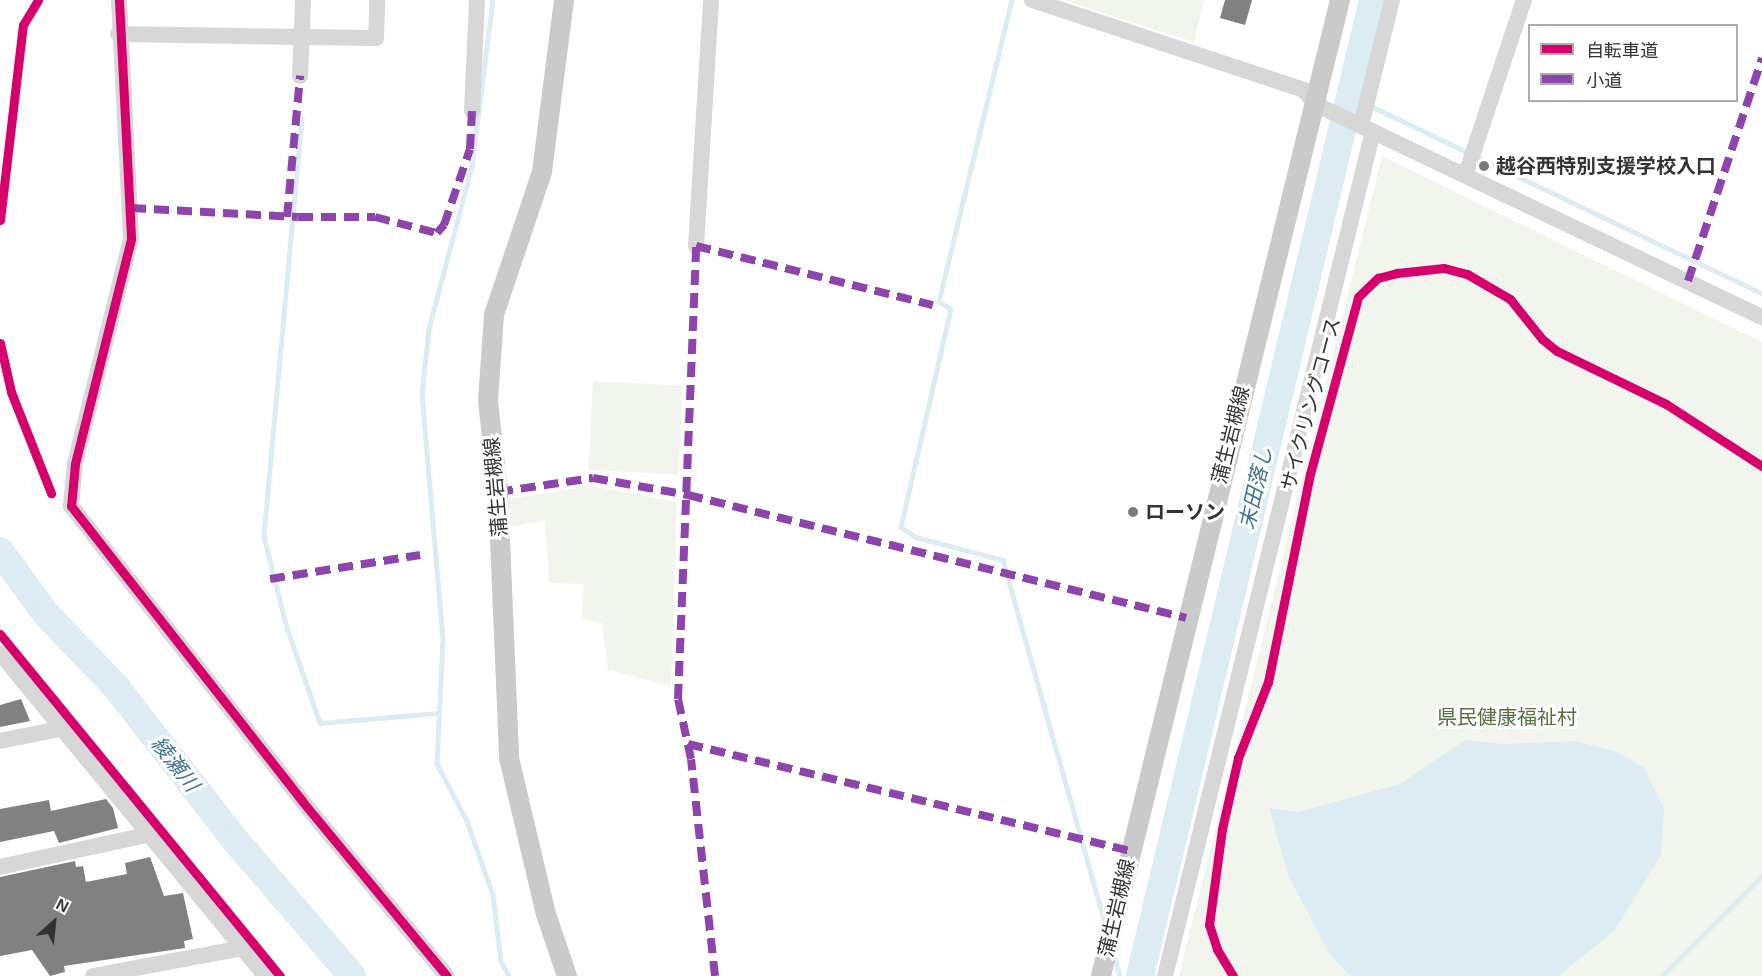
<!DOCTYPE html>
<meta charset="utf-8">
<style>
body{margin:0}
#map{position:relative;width:1762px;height:976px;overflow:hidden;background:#fff;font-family:Helvetica,"Noto Sans JP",sans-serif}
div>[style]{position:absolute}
.green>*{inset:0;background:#f1f5ed;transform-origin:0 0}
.water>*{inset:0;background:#ddebf3}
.stream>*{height:4.5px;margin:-2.25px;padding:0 2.25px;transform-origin:2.25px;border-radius:2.25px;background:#ddebf3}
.river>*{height:28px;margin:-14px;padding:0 14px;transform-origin:14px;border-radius:14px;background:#ddebf3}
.building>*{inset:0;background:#818181}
.minor>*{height:16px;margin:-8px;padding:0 8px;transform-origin:8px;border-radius:8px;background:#d7d7d7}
.major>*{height:20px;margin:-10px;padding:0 10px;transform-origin:10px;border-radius:10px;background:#cacaca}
.quiet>*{height:8px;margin-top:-4px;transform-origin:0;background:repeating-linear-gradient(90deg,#8e44ad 0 15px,transparent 0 23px)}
.cycleway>*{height:9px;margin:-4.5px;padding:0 4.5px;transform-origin:4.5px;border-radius:4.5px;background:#d6006c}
.dots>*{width:16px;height:16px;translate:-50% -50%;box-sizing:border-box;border:3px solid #fff;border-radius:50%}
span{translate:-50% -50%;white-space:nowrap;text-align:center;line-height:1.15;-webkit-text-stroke:6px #fff;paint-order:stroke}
.poi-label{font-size:20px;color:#333;font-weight:700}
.left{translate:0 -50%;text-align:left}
.street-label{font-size:20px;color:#333}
.park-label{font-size:20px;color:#56703f}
.water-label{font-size:21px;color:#3f7597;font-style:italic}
.legend{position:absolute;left:1528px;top:24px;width:210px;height:78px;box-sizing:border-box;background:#fff;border:2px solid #adadad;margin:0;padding:8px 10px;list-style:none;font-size:18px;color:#333}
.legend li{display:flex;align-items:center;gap:12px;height:30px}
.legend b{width:30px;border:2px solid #adadad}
.north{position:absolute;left:24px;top:892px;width:60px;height:60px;-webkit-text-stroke:4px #fff;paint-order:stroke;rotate:27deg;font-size:16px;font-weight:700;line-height:24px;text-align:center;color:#333}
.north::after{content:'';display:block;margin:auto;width:21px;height:27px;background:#333;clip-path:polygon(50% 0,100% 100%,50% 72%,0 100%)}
</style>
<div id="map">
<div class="green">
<i style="clip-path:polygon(1064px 0,1204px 0,1194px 42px)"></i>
<i style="clip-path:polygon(1382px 156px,1762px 342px,1762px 976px,1179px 976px)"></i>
<i style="left:593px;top:381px;width:90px;height:89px;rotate:3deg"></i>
<i style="clip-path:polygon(592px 486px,677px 502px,671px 686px,608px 670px,602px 623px,581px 618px,584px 584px,549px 583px,545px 520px,511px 527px,509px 499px)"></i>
</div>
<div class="water">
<i style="clip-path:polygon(1465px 740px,1503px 744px,1575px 741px,1617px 752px,1644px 768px,1664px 809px,1661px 855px,1614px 931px,1559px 976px,1350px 976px,1329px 953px,1288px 875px,1269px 808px,1298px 812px,1400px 784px)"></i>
</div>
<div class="stream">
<i style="left:493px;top:0;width:168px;rotate:97.2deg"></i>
<i style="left:472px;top:167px;width:168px;rotate:104.9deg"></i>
<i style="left:429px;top:329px;width:65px;rotate:96.1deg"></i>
<i style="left:422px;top:394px;width:248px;rotate:85.1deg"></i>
<i style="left:443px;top:641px;width:123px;rotate:92.8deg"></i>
<i style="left:437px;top:764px;width:64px;rotate:62.2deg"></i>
<i style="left:467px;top:821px;width:78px;rotate:70.6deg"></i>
<i style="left:493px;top:895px;width:66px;rotate:83.1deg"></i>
<i style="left:501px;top:961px;width:17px;rotate:62deg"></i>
<i style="left:1012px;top:0;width:310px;rotate:103.6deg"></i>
<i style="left:939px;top:301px;width:14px;rotate:34deg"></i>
<i style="left:951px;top:309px;width:224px;rotate:102.9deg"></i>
<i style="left:901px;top:527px;width:18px;rotate:34deg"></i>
<i style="left:916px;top:537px;width:90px;rotate:14.8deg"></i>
<i style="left:1003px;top:560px;width:380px;rotate:74.3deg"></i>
<i style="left:1350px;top:93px;width:14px;rotate:34deg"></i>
<i style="left:1369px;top:105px;width:436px;rotate:25.6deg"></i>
<i style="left:302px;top:118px;width:420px;rotate:95.2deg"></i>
<i style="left:264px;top:536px;width:95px;rotate:76deg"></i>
<i style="left:287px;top:628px;width:101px;rotate:70.8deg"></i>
<i style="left:320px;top:723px;width:119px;rotate:-4.8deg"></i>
<i style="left:1114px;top:954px;width:23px;rotate:75deg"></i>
<i style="left:1662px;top:976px;width:141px;rotate:-45deg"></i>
</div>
<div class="river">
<i style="left:0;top:551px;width:78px;rotate:53.9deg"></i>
<i style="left:46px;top:614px;width:101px;rotate:46.2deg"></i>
<i style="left:116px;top:687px;width:194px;rotate:52.1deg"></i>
<i style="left:235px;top:840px;width:179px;rotate:49.3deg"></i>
<i style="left:1140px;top:976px;width:1003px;rotate:-76.57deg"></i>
</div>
<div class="building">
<i style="clip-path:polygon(1225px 0,1252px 0,1245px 25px,1220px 18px)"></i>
<i style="clip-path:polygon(21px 699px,30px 721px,0 727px,0 705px)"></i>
<i style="clip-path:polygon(106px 799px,113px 808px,118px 828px,59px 843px,54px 831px,0 842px,0 809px,49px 800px,51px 811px)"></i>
<i style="clip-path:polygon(150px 857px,164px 896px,183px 893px,193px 939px,184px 941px,185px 948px,64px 966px,65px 972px,50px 976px,32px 950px,0 956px,0 877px,75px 861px,76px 867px,83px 866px,86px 882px,127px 874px,125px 863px)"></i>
</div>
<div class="minor">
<i style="left:119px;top:0;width:239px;rotate:87.1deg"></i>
<i style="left:131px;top:239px;width:232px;rotate:104deg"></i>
<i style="left:75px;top:464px;width:42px;rotate:95.4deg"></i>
<i style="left:71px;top:506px;width:375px;rotate:51.9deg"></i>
<i style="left:302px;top:801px;width:227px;rotate:50.4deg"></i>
<i style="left:1032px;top:0;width:287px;rotate:18.3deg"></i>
<i style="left:1304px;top:90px;width:18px;rotate:52deg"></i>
<i style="left:1315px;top:104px;width:495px;rotate:25.5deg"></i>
<i style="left:118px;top:34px;width:258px;rotate:0.9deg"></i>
<i style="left:376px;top:38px;width:38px;rotate:-88deg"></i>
<i style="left:300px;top:76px;width:76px;rotate:-87.7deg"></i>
<i style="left:472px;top:111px;width:111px;rotate:-87.4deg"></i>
<i style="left:1361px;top:126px;width:130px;rotate:-76.2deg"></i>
<i style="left:1466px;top:174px;width:183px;rotate:-71.6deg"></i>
<i style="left:696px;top:246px;width:246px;rotate:-86.5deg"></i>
<i style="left:0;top:653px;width:418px;rotate:50.6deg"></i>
<i style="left:0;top:741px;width:60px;rotate:-11.5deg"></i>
<i style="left:0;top:867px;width:150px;rotate:-12.3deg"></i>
<i style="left:93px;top:976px;width:153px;rotate:-10.6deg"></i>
<i style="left:1165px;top:976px;width:870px;rotate:-76.17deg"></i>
</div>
<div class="major">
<i style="left:564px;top:0;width:173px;rotate:97.3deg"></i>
<i style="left:542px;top:172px;width:151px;rotate:108.6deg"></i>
<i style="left:494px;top:315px;width:86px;rotate:94deg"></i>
<i style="left:488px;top:401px;width:92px;rotate:83.7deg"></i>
<i style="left:498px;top:492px;width:266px;rotate:87.6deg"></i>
<i style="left:509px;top:758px;width:160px;rotate:76.7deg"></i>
<i style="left:546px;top:914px;width:65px;rotate:71.3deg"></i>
<i style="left:1101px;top:976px;width:1005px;rotate:-76.24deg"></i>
</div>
<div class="quiet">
<i style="left:131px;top:208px;width:167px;rotate:3.1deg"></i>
<i style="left:298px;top:217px;width:77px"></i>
<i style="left:375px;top:217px;width:64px;rotate:14.5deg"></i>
<i style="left:437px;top:233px;width:11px;rotate:-49deg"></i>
<i style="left:444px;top:225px;width:80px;rotate:-71.1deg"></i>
<i style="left:470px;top:149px;width:38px;rotate:-87deg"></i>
<i style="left:287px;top:217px;width:142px;rotate:-84.7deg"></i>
<i style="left:1688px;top:281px;width:235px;rotate:-71.6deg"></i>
<i style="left:498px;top:492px;width:96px;rotate:-8.4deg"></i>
<i style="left:593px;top:478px;width:97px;rotate:10.1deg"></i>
<i style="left:688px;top:495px;width:513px;rotate:13.87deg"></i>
<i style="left:270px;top:579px;width:152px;rotate:-9.1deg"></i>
<i style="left:688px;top:744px;width:456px;rotate:13.6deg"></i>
<i style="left:715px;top:976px;width:218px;rotate:-96.3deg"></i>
<i style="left:691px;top:759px;width:61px;rotate:-102.2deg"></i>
<i style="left:678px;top:699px;width:453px;rotate:-87.7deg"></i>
<i style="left:696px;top:246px;width:244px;rotate:14deg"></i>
</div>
<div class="cycleway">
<i style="left:119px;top:0;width:239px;rotate:87.1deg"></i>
<i style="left:131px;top:239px;width:232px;rotate:104deg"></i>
<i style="left:75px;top:464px;width:42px;rotate:95.4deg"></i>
<i style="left:71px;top:506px;width:375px;rotate:51.9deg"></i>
<i style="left:302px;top:801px;width:227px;rotate:50.4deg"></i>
<i style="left:0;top:220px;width:196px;rotate:-83.3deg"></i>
<i style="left:23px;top:25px;width:29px;rotate:-59deg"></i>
<i style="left:0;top:343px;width:50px;rotate:77.3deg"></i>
<i style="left:11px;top:392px;width:109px;rotate:68.4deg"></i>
<i style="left:0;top:634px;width:442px;rotate:50.7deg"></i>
<i style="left:1233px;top:976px;width:31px;rotate:-121deg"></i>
<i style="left:1217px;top:949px;width:25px;rotate:-108deg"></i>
<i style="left:1209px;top:925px;width:97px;rotate:-82.3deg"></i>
<i style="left:1222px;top:829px;width:73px;rotate:-77.3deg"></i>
<i style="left:1238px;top:758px;width:82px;rotate:-68.5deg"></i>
<i style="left:1268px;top:682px;width:212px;rotate:-78.6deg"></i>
<i style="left:1310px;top:474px;width:183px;rotate:-74.8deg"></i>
<i style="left:1358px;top:297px;width:28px;rotate:-44deg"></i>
<i style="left:1378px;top:278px;width:20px;rotate:-15deg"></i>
<i style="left:1397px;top:273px;width:47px;rotate:-6.1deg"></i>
<i style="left:1444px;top:268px;width:24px;rotate:15deg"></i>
<i style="left:1467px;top:274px;width:50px;rotate:30.2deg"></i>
<i style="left:1510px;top:299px;width:51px;rotate:51.3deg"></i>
<i style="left:1542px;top:339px;width:19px;rotate:39deg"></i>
<i style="left:1557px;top:351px;width:121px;rotate:25.9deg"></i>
<i style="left:1666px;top:404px;width:114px;rotate:32.9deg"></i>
</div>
<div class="dots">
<i style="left:1484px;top:166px;background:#7a7a7a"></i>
<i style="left:1133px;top:512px;background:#7a7a7a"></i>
</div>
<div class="poi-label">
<span class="left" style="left:1496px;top:166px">越谷西特別支援学校入口</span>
<span class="left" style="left:1145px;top:512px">ローソン</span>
</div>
<div class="street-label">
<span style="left:1311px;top:404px;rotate:-75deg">サイクリングコース</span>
<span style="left:1231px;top:435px;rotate:-76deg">蒲生岩槻線</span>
<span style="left:496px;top:487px;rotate:-95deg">蒲生岩槻線</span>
<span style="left:1117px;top:908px;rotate:-77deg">蒲生岩槻線</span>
</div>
<div class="park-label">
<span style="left:1507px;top:717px">県民健康福祉村</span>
</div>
<div class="water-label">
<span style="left:1256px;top:488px;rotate:-77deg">末田落し</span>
<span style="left:175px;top:764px;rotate:52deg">綾瀬川</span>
</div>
<ul class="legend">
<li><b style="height:8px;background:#d6006c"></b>自転車道</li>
<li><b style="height:8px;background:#8e44ad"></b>小道</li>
</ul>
<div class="north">N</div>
</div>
